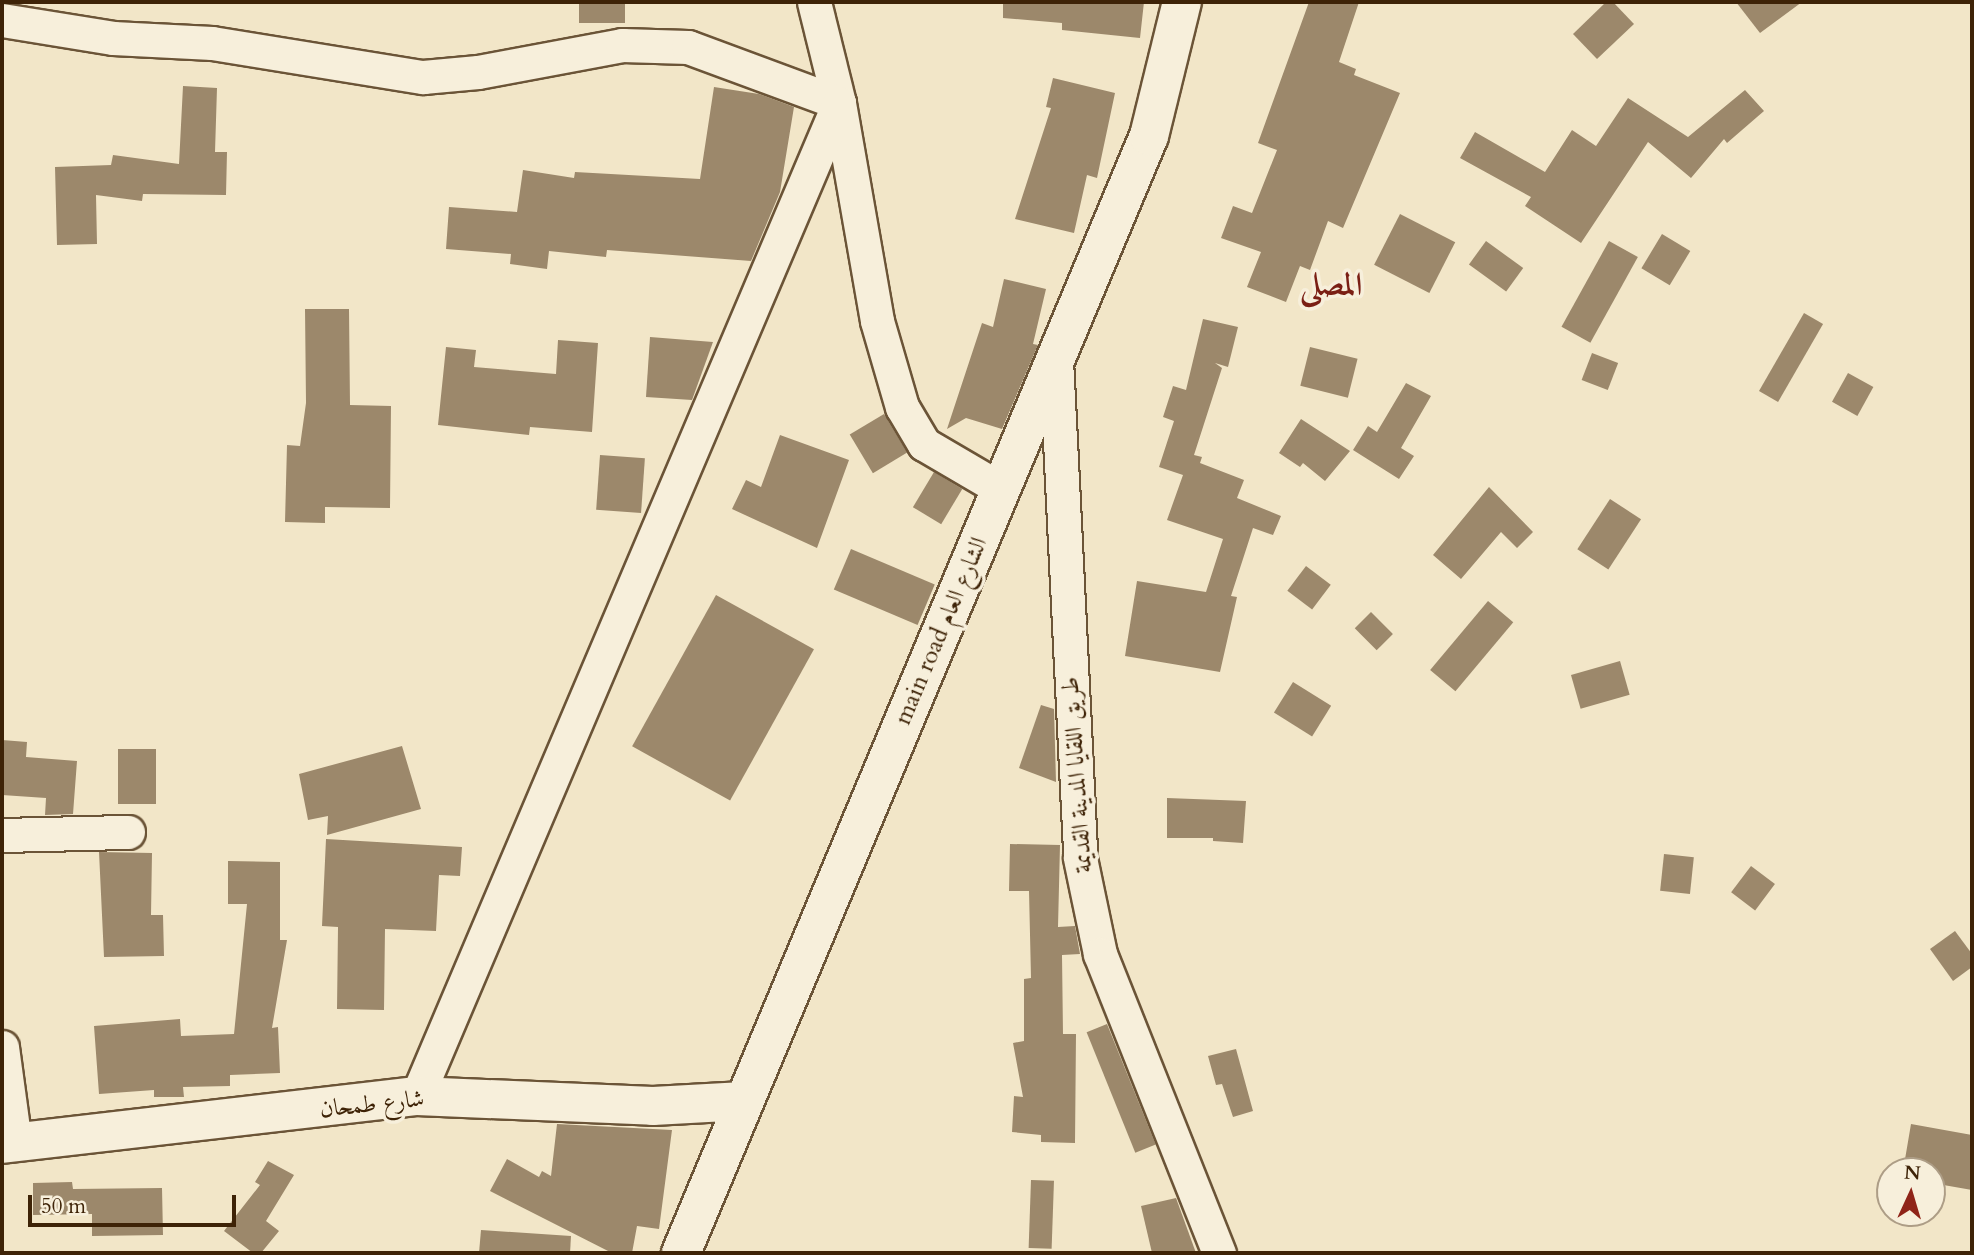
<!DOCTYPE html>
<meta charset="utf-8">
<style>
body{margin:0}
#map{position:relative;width:1974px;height:1255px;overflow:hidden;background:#f2e6c8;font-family:Cardo,Amiri,serif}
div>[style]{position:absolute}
.building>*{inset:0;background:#9c886b;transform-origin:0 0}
.roads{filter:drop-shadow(2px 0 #6b5437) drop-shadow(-2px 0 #6b5437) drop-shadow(0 2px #6b5437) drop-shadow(0 -2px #6b5437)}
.minor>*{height:33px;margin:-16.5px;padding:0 16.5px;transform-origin:16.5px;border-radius:16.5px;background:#f7efdb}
.tertiary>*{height:38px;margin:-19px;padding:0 19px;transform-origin:19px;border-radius:19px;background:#f7efdb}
.secondary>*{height:38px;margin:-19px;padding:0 19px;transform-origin:19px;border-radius:19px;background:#f7efdb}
span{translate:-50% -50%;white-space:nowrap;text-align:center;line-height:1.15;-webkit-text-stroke:7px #f7efdb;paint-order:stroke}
.street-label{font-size:24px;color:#3e2307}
.district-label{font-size:32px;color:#7a1f14;font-weight:700}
.frame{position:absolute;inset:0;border:4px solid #3e2307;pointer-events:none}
.north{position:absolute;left:1876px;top:1157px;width:70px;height:70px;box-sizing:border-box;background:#f7efdb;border:2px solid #ad9d86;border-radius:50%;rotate:4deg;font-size:19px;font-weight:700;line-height:28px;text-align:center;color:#3e2307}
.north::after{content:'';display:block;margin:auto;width:24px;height:32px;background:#8f2418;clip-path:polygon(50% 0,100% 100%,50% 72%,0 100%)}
.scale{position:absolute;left:28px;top:1195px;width:208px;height:32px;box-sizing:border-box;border:4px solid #3e2307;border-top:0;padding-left:9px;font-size:21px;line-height:24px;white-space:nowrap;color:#3e2307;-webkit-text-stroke:5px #f7efdb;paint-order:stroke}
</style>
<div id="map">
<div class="building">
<i style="left:579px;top:2px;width:46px;height:21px"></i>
<i style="clip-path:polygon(1003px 2px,1144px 2px,1140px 38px,1062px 30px,1062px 23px,1003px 18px)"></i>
<i style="clip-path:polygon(1309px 2px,1359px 2px,1339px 62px,1356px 69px,1354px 75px,1400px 93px,1343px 228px,1328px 221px,1310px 270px,1300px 266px,1286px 302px,1247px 287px,1261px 252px,1221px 238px,1233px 206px,1252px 213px,1277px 150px,1258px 143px)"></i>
<i style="clip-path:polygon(1606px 2px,1613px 2px,1634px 24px,1597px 59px,1573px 34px)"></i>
<i style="clip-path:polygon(1736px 2px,1802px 2px,1760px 33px)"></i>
<i style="clip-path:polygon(1053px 78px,1115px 93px,1097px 178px,1087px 175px,1074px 233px,1015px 219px,1051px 108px,1046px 107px)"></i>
<i style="clip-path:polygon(183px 86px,217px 88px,215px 152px,227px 152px,226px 195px,143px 194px,142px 201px,96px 195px,97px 244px,57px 245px,55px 167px,111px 165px,113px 155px,179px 164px)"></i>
<i style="clip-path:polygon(714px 87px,759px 94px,794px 107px,780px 192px,751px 261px,607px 250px,606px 257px,549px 251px,547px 269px,510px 264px,511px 254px,446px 249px,449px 207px,517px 212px,523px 170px,574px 178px,575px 172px,700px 179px)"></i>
<i style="clip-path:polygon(1745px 90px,1764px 111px,1727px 143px,1724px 139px,1691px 178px,1648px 142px,1581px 243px,1525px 206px,1531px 197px,1460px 158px,1475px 132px,1545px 172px,1572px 130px,1596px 146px,1628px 98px,1688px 137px)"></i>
<i style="left:1400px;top:214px;width:62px;height:57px;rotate:27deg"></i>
<i style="left:1662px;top:234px;width:33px;height:40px;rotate:31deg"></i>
<i style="left:1486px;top:241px;width:46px;height:29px;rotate:36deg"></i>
<i style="left:1609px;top:241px;width:33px;height:98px;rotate:29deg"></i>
<i style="clip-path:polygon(1004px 279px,1046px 289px,1033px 344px,1038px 345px,1002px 429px,966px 418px,947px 429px,982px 323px,993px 327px)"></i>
<i style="clip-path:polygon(305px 309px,349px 309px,350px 405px,391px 406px,390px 508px,325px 507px,325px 523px,285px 522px,287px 445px,300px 446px,306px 403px)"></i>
<i style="left:1804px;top:313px;width:22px;height:90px;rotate:30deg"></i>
<i style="clip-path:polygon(1203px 319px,1238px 327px,1228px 367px,1215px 363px,1222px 368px,1194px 455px,1202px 457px,1200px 463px,1244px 480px,1237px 498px,1281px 516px,1273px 535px,1253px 528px,1231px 596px,1237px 597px,1220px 672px,1125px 656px,1137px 581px,1206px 592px,1223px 539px,1167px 520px,1183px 475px,1159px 467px,1174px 421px,1163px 417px,1173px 386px,1186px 390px)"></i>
<i style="clip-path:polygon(650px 337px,713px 342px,692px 400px,646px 397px)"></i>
<i style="clip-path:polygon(558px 340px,598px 343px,592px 432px,530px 427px,529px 435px,438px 425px,446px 347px,476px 350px,474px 367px,556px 374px)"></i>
<i style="left:1310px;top:347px;width:49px;height:40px;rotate:14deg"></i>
<i style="left:1592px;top:353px;width:28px;height:29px;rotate:21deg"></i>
<i style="left:1848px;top:373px;width:29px;height:33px;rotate:29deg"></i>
<i style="clip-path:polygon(1406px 383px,1431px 396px,1401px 448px,1414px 456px,1399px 479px,1353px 450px,1368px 426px,1377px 432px)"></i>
<i style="left:884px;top:414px;width:45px;height:40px;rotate:59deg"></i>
<i style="clip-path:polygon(1301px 419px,1350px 451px,1325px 481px,1303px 463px,1300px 467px,1279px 453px)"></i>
<i style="clip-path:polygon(780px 435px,849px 460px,817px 548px,732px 509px,746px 480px,761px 487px)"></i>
<i style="left:600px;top:455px;width:45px;height:55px;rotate:4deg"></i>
<i style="left:934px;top:472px;width:33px;height:41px;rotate:31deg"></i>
<i style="clip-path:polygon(1489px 487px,1533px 532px,1517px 548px,1501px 532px,1461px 579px,1433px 555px)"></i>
<i style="left:1610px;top:499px;width:37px;height:60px;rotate:33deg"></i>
<i style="left:851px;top:549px;width:91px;height:44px;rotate:23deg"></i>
<i style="left:1306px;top:566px;width:31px;height:31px;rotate:37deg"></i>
<i style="left:716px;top:595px;width:112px;height:173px;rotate:29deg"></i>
<i style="left:1488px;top:601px;width:33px;height:90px;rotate:40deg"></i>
<i style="left:1371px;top:612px;width:31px;height:23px;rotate:45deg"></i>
<i style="left:1620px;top:661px;width:35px;height:51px;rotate:74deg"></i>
<i style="left:1293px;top:682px;width:45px;height:36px;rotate:32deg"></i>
<i style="clip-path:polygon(1041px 705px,1054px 709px,1056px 782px,1019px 768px)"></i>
<i style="clip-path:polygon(2px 740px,27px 742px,26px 757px,77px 761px,73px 814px,45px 815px,46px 798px,2px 795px)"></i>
<i style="clip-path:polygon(402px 746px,421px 809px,327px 835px,328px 816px,308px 820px,299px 774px)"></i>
<i style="left:118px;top:749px;width:38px;height:55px"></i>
<i style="clip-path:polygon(1167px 798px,1246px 801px,1243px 843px,1213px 841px,1213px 838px,1167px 838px)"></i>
<i style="clip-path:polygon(326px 839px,462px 847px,460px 876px,439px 875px,436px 931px,385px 929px,384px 1010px,337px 1009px,338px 927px,322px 926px)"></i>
<i style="clip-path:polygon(1010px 844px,1060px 845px,1058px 927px,1075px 926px,1080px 954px,1062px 955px,1063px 1034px,1076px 1034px,1075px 1143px,1041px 1142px,1041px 1135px,1012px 1132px,1014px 1096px,1023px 1097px,1013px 1043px,1024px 1041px,1024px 979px,1031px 978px,1029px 891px,1009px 891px)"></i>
<i style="clip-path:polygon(99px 852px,152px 853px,151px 915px,163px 915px,164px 956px,104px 957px)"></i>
<i style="left:1664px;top:854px;width:30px;height:37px;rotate:6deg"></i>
<i style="clip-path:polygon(228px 861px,280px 862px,280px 940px,287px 940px,272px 1028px,278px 1027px,280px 1073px,230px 1075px,230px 1086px,183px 1087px,184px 1097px,154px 1097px,154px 1090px,99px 1094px,94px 1026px,180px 1019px,181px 1036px,234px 1034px,247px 904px,228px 904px)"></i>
<i style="left:1751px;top:866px;width:30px;height:33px;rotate:37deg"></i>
<i style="clip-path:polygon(1955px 931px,1972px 954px,1972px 967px,1953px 981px,1930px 949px)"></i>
<i style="left:1107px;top:1024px;width:130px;height:22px;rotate:68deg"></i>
<i style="clip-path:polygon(1236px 1049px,1253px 1111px,1233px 1117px,1222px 1084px,1216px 1085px,1208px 1056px)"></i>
<i style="clip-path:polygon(557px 1124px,672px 1130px,659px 1229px,637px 1226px,632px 1253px,612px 1253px,490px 1191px,507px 1159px,539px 1177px,542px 1171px,551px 1176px)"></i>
<i style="clip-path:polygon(1911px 1124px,1972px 1135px,1972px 1190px,1932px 1183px,1932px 1171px,1903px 1171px)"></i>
<i style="clip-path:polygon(268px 1161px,294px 1175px,266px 1221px,279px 1231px,261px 1253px,253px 1253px,224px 1231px,260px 1185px,255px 1182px)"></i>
<i style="left:1031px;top:1180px;width:23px;height:68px;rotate:2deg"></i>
<i style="clip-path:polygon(72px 1182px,73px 1189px,162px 1188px,163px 1235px,92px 1236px,92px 1214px,33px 1215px,33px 1183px)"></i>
<i style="clip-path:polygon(1176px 1198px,1196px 1253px,1152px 1253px,1141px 1206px)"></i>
<i style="clip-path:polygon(481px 1230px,571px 1236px,570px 1253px,479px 1253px)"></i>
</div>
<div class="roads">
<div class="minor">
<i style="left:814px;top:2px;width:104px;rotate:76.1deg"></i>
<i style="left:839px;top:103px;width:221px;rotate:80.1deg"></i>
<i style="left:877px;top:321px;width:90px;rotate:73.8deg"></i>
<i style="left:902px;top:407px;width:43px;rotate:59.3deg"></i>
<i style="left:924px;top:444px;width:89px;rotate:30.3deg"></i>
<i style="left:2px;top:20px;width:112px;rotate:9.2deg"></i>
<i style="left:113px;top:38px;width:99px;rotate:2.9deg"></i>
<i style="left:212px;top:43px;width:214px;rotate:9.2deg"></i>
<i style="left:423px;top:77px;width:55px;rotate:-5.2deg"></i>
<i style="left:478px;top:72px;width:147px;rotate:-10.6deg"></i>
<i style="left:622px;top:45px;width:66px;rotate:1.7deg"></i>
<i style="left:688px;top:47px;width:161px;rotate:20.3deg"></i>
<i style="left:839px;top:103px;width:1079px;rotate:113.02deg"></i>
<i style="left:1056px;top:359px;width:500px;rotate:87.2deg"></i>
<i style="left:1080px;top:858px;width:98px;rotate:78.2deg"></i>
<i style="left:1100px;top:954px;width:322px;rotate:68.3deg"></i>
<i style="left:2px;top:835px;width:126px;rotate:-1.4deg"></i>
<i style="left:2px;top:1047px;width:97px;rotate:82.3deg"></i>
</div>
<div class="tertiary">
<i style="left:2px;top:1144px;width:418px;rotate:-6.6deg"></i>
<i style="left:417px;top:1096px;width:236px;rotate:2.4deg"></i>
<i style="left:653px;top:1106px;width:91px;rotate:-3.1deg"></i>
</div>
<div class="secondary">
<i style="left:681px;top:1253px;width:1211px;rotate:-67.27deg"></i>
<i style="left:1149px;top:136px;width:138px;rotate:-76.2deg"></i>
</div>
</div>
<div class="street-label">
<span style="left:941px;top:631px;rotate:-67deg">main road الشارع العام</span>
<span style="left:1077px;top:775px;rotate:-94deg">طريق اللقايا المدينة القديمة</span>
<span style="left:372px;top:1104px;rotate:-6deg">شارع طمحان</span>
</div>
<div class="district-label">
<span style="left:1331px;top:285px">المصلى</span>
</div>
<div class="frame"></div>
<div class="north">N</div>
<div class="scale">50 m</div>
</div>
